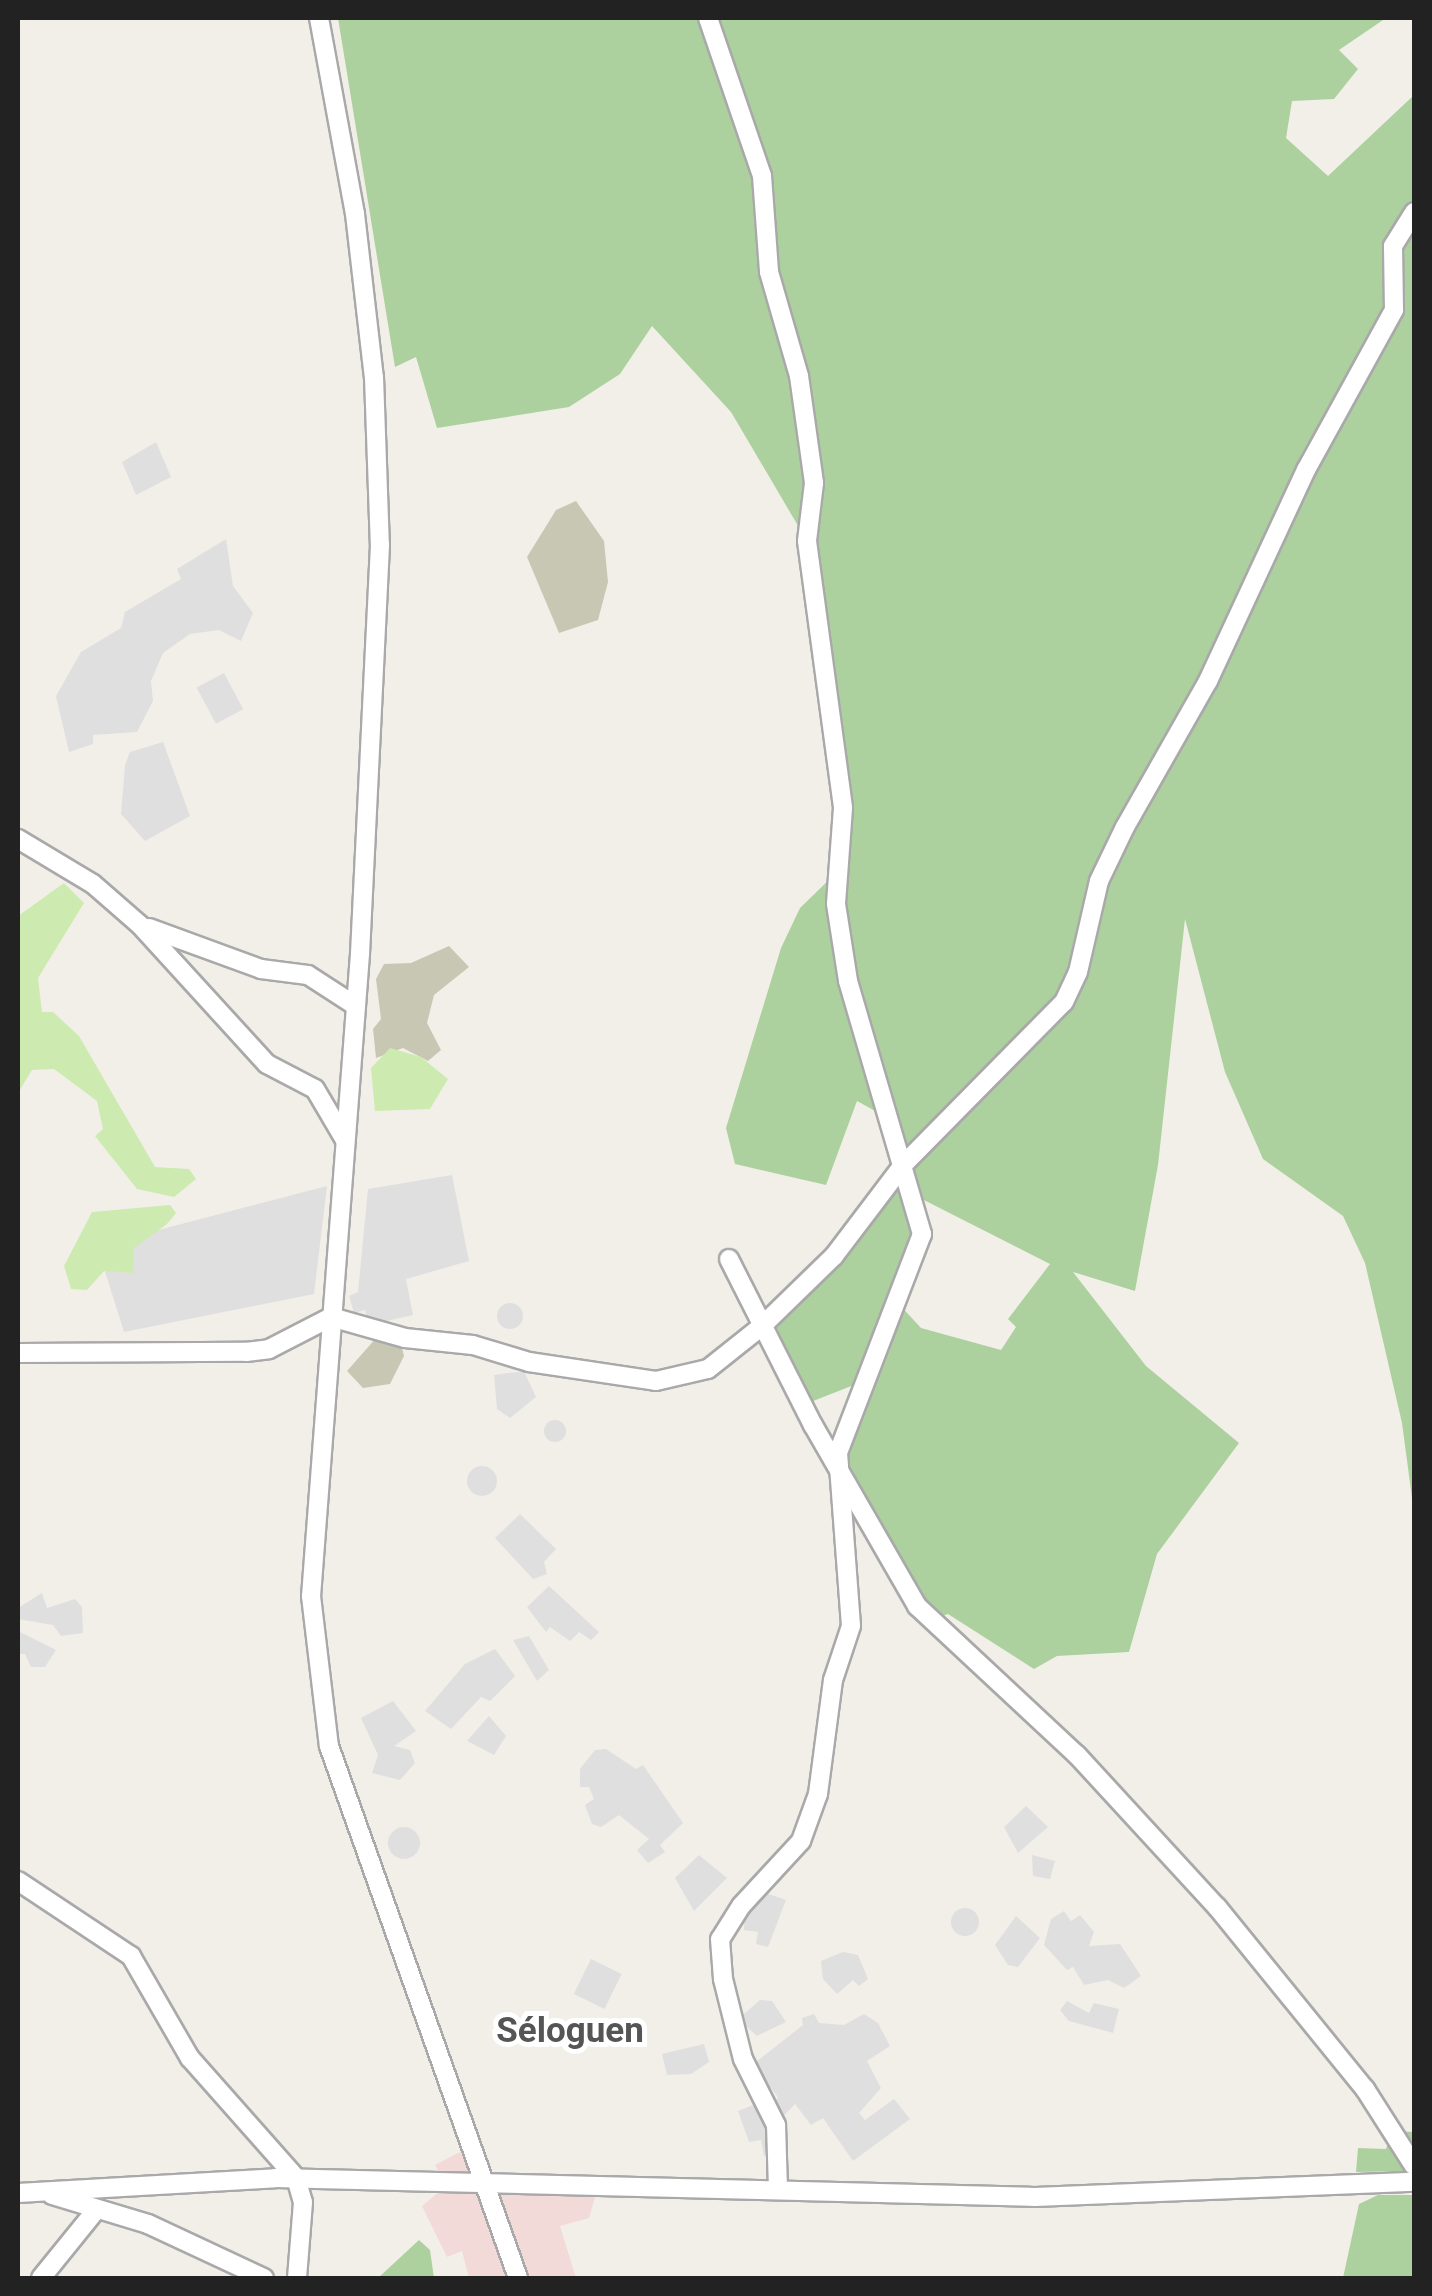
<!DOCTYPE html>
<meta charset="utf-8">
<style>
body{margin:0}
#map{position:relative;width:1432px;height:2296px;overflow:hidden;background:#f2efe9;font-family:Roboto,sans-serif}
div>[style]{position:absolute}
.residential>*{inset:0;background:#e0dfdf;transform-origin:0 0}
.round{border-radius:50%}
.commercial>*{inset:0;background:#f2dad9}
.construction>*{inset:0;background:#c7c7b4}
.grass>*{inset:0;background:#cdebb0}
.forest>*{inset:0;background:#add19e}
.roads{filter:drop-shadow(2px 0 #a9a9a9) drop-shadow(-2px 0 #a9a9a9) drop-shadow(0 2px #a9a9a9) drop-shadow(0 -2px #a9a9a9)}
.minor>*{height:18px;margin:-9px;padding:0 9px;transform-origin:9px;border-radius:9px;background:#fff}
span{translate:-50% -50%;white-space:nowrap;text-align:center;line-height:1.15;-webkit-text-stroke:10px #fff;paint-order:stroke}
.quarter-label{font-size:35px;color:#555;font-weight:700}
.frame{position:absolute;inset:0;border:20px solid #222;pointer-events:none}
</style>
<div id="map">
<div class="residential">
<i style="clip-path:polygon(156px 442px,171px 477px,136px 495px,122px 462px)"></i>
<i style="clip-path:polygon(226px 539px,233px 586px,253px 613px,241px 641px,219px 630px,190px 634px,163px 653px,151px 681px,153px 701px,137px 732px,93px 735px,93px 744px,69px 752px,56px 696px,81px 652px,121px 628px,125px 612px,181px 579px,177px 569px)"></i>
<i style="left:224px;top:673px;width:41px;height:31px;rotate:62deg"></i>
<i style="clip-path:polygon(163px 742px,190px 816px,145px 841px,121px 814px,125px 765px,130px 752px)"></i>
<i style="clip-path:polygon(452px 1175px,469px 1261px,406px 1279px,413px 1315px,369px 1325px,365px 1310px,354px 1313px,349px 1296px,358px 1292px,368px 1189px)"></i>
<i style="clip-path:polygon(327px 1186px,314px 1294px,124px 1332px,97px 1246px)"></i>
<i class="round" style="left:497px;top:1303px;width:26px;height:26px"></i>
<i style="clip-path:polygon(524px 1371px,536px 1397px,510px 1418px,497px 1409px,494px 1375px)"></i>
<i class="round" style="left:544px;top:1420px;width:22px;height:22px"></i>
<i class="round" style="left:467px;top:1466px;width:30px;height:30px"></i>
<i style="clip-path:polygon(520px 1514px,556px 1549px,544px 1562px,547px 1574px,533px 1579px,495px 1538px)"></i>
<i style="clip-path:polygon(549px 1586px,599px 1632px,591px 1640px,579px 1632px,570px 1641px,550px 1627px,546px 1632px,527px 1607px)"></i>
<i style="clip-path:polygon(42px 1593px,47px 1608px,75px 1599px,82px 1607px,83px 1633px,61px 1636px,53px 1625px,18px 1619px,18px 1608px)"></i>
<i style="clip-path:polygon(18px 1631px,56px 1650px,45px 1667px,31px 1667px,25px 1654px,18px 1654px)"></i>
<i style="clip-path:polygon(529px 1636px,549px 1670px,537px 1681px,513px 1640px)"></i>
<i style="clip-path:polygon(495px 1649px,515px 1676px,490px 1701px,481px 1697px,451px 1729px,425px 1711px,465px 1664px)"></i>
<i style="clip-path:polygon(393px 1701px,416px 1731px,394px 1746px,410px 1750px,415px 1763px,400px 1780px,372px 1773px,378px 1755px,361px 1718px)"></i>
<i style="clip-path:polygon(489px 1716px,506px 1736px,494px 1755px,467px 1741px)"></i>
<i style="clip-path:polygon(606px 1749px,636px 1769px,643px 1765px,683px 1823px,660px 1845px,665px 1852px,648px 1863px,637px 1850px,649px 1839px,619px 1815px,601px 1827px,592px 1824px,585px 1805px,594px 1799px,589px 1787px,580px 1787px,580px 1769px,595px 1750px)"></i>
<i style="clip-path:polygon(1026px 1806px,1048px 1827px,1018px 1853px,1004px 1827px)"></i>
<i class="round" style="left:388px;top:1827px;width:32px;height:32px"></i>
<i style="clip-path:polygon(699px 1855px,727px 1878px,694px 1911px,675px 1878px)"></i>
<i style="clip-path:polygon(1032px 1855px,1055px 1861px,1050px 1879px,1033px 1876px)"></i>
<i style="clip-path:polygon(760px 1891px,786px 1900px,768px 1947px,756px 1944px,758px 1932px,744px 1930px,745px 1909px)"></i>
<i class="round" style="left:951px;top:1908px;width:28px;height:28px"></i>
<i style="clip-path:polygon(1064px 1911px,1071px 1921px,1080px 1915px,1094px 1932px,1089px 1946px,1120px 1944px,1141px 1976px,1124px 1988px,1108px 1980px,1084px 1985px,1073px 1967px,1067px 1970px,1044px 1945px,1051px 1919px)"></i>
<i style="clip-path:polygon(1016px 1916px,1040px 1938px,1018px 1967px,1008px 1965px,995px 1945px)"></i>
<i style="clip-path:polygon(843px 1952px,858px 1955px,868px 1979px,859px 1986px,853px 1980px,837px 1994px,823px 1979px,821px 1961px)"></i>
<i style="left:591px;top:1959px;width:34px;height:39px;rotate:26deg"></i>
<i style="clip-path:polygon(760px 2000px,772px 2001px,786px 2022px,757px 2036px,738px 2019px)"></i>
<i style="clip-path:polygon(1067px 2001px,1089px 2013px,1094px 2003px,1119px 2009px,1113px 2033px,1069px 2021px,1060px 2010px)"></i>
<i style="clip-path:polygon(814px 2014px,819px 2023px,844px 2025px,864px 2014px,878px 2023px,890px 2046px,867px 2061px,881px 2088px,859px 2113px,865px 2120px,894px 2099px,910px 2119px,853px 2161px,823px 2118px,811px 2125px,795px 2104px,782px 2118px,772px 2107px,778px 2097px,752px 2065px,803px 2025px,802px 2018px)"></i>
<i style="clip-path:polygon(704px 2044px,709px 2062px,691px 2074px,667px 2075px,662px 2054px)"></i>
<i style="clip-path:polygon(761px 2102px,775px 2154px,764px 2156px,761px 2140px,749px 2142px,738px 2111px)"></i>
</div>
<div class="commercial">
<i style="clip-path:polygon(460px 2152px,487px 2185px,598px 2187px,589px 2218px,560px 2226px,576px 2278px,469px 2278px,462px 2251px,447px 2257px,422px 2206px,446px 2186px,435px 2165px)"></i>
</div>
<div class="construction">
<i style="clip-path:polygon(576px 501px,604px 541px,608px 582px,598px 620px,559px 633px,527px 557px,556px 510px)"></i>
<i style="clip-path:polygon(449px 946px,469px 967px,434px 995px,427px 1023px,441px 1050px,428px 1061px,403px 1048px,376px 1058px,373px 1029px,381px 1019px,376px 979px,384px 964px,411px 963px)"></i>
<i style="clip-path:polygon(377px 1337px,402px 1348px,404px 1356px,390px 1384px,363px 1388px,347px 1371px)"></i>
</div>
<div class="grass">
<i style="clip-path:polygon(64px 883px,84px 903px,38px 978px,42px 1012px,53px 1012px,79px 1036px,155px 1167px,189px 1169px,196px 1179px,174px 1197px,137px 1189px,95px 1136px,103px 1129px,97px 1101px,54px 1069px,32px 1070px,18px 1093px,18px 916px)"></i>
<i style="clip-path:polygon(390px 1048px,421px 1057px,448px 1079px,430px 1109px,375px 1111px,371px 1068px)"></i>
<i style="clip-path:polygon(170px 1205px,176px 1213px,167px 1224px,134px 1248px,133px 1273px,104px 1271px,87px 1290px,71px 1289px,64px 1266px,92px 1212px)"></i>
</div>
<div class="forest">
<i style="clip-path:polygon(evenodd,338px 18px,1386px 18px,1339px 50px,1358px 69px,1334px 99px,1292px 101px,1286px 138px,1328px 176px,1414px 95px,1414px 1513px,1402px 1423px,1365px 1263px,1343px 1216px,1263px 1159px,1225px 1072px,1185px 919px,1158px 1165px,1135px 1291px,1073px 1272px,1146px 1366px,1239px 1443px,1157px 1554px,1129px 1652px,1057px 1656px,1034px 1669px,948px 1614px,931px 1620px,838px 1467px,859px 1383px,803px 1405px,762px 1326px,903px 1165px,888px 1118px,857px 1101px,826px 1185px,735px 1164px,726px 1128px,781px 948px,800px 908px,838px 871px,843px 807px,807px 541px,731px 412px,652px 326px,620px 374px,569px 407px,437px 428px,416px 357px,395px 367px,338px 18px,912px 1194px,1050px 1264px,1008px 1319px,1016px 1327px,1001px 1350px,921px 1328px,897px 1302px,915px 1264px,912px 1194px)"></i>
<i style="clip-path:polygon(1392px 2131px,1414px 2132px,1414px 2171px,1356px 2172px,1358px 2148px,1386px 2149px)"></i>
<i style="clip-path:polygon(1378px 2195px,1414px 2195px,1414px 2278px,1343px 2278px,1359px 2204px)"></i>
<i style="clip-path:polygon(419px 2240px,430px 2250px,434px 2278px,378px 2278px)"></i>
</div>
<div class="roads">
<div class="minor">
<i style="left:319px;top:18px;width:199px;rotate:79.6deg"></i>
<i style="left:355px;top:214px;width:164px;rotate:83.4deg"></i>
<i style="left:374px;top:377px;width:168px;rotate:88deg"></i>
<i style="left:380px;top:545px;width:409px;rotate:92.8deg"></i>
<i style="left:360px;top:954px;width:644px;rotate:94.36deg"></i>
<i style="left:311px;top:1596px;width:151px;rotate:83.2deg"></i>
<i style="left:329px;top:1746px;width:565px;rotate:70.44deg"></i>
<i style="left:708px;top:18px;width:167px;rotate:71.1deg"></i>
<i style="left:762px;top:176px;width:96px;rotate:85.8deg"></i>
<i style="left:769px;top:272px;width:108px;rotate:73.9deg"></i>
<i style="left:799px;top:376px;width:108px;rotate:82deg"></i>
<i style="left:814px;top:483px;width:58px;rotate:96.9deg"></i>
<i style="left:807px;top:541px;width:269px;rotate:82.3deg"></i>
<i style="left:843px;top:808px;width:96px;rotate:94.2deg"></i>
<i style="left:836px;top:904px;width:78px;rotate:81.1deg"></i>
<i style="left:848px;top:981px;width:264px;rotate:73.7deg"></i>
<i style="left:922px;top:1234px;width:235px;rotate:111deg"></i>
<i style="left:838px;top:1453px;width:173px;rotate:85.7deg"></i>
<i style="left:851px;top:1626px;width:57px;rotate:108.4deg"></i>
<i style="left:833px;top:1680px;width:115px;rotate:97.5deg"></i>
<i style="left:818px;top:1794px;width:50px;rotate:109.9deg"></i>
<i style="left:801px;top:1841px;width:88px;rotate:132.7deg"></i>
<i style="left:741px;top:1906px;width:39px;rotate:122deg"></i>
<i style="left:720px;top:1939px;width:40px;rotate:85.7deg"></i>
<i style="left:723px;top:1979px;width:82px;rotate:76deg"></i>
<i style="left:743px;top:2059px;width:74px;rotate:63.4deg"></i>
<i style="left:776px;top:2125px;width:65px;rotate:88.2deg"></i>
<i style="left:18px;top:839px;width:87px;rotate:31deg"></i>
<i style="left:93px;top:884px;width:62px;rotate:41.1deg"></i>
<i style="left:140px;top:925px;width:188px;rotate:47.6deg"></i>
<i style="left:267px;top:1064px;width:54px;rotate:27.5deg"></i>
<i style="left:315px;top:1089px;width:59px;rotate:59.5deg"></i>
<i style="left:149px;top:928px;width:119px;rotate:20.1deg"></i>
<i style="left:261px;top:969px;width:47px;rotate:7.3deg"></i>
<i style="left:308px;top:975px;width:57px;rotate:32.9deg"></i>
<i style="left:729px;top:1259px;width:186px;rotate:63.2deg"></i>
<i style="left:813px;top:1425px;width:209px;rotate:60.1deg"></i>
<i style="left:917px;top:1606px;width:219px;rotate:43deg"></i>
<i style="left:1077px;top:1755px;width:207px;rotate:47.4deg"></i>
<i style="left:1217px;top:1907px;width:235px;rotate:50.9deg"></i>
<i style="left:1365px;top:2089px;width:91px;rotate:57.5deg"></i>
<i style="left:18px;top:1353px;width:228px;rotate:-0.3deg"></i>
<i style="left:246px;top:1352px;width:23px;rotate:-7deg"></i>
<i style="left:269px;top:1349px;width:70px;rotate:-27.3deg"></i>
<i style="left:331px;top:1317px;width:77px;rotate:15.8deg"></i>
<i style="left:405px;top:1338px;width:68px;rotate:5.9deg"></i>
<i style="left:473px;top:1345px;width:59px;rotate:16.9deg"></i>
<i style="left:529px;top:1362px;width:128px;rotate:8.5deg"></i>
<i style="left:656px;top:1381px;width:53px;rotate:-13deg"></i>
<i style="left:708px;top:1369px;width:69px;rotate:-38.5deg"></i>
<i style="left:762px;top:1326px;width:100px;rotate:-44.2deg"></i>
<i style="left:834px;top:1256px;width:114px;rotate:-52.8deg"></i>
<i style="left:903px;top:1165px;width:229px;rotate:-45.4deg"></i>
<i style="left:1064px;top:1002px;width:33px;rotate:-65deg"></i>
<i style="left:1078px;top:972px;width:93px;rotate:-77deg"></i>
<i style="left:1099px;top:881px;width:60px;rotate:-64.3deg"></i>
<i style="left:1125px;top:827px;width:168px;rotate:-60.4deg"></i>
<i style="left:1208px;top:681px;width:233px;rotate:-65.1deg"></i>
<i style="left:1306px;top:470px;width:183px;rotate:-61.2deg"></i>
<i style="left:1394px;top:310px;width:64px;rotate:-90.9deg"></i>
<i style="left:1393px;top:246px;width:40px;rotate:-58deg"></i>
<i style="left:18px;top:1881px;width:136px;rotate:33.6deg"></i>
<i style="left:131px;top:1956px;width:118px;rotate:60deg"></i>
<i style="left:190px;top:2058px;width:160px;rotate:48.5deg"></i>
<i style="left:296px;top:2178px;width:25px;rotate:74deg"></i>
<i style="left:303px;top:2202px;width:76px;rotate:94.5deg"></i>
<i style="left:18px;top:2193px;width:258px;rotate:-3.3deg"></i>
<i style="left:276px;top:2178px;width:759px;rotate:1.43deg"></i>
<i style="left:1035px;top:2197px;width:379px;rotate:-2.3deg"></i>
<i style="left:52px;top:2195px;width:100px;rotate:16.8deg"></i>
<i style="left:148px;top:2224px;width:128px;rotate:25deg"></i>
<i style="left:41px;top:2278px;width:87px;rotate:-51deg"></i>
</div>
</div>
<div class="quarter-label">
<span style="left:570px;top:2031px">Séloguen</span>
</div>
<div class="frame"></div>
</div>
